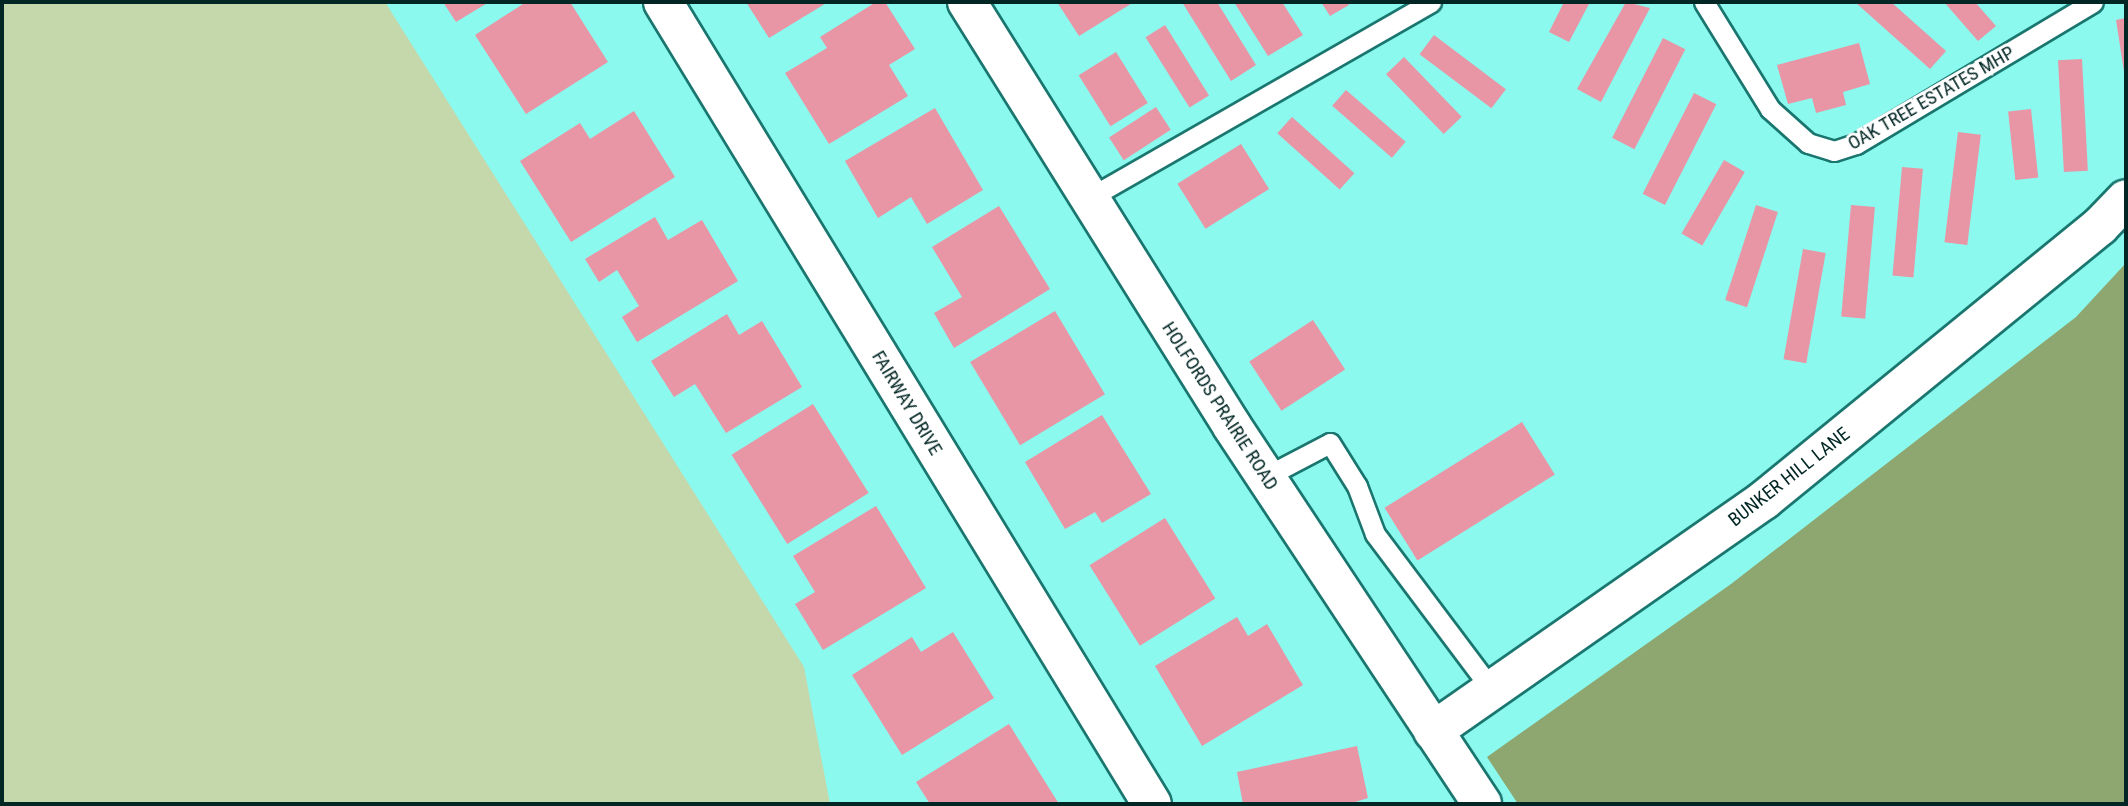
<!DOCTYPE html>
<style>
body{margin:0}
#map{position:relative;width:2128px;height:806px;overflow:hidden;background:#8cf9ee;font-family:"Roboto Condensed",sans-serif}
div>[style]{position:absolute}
.green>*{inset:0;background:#c4d8ab}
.forest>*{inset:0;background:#8ea66f}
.building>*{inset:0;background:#e895a5;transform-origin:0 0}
.roads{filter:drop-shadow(2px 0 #1a766f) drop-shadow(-2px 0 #1a766f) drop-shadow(0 2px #1a766f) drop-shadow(0 -2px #1a766f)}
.service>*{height:19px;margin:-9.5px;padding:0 9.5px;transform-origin:9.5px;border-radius:9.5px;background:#fff}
.minor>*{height:38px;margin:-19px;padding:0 19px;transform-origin:19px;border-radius:19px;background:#fff}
span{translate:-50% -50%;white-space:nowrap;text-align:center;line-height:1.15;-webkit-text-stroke:6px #fff;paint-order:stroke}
.street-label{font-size:19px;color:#012623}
.frame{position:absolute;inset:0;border:4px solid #012623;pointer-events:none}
</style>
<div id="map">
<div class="green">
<i style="clip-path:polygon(2px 2px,385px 2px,804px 667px,830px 804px,2px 804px)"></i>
</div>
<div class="forest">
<i style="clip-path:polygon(2126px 263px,2126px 804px,1518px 804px,1487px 757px,1731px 584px,2076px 317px)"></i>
</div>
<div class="building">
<i style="clip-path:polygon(443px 2px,489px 2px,456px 22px)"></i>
<i style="clip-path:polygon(526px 2px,570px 2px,608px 62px,526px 114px,475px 35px)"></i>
<i style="clip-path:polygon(746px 2px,828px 2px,769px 38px)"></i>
<i style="clip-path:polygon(876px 2px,885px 2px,915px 49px,889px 65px,908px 96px,829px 144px,785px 73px,827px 48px,820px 37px)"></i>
<i style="clip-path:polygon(1057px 2px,1134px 2px,1079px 36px)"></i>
<i style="clip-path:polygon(1182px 2px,1217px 2px,1256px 65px,1231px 81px)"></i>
<i style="clip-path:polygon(1234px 2px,1282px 2px,1303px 35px,1268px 56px)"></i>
<i style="clip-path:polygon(1321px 2px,1347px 2px,1349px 5px,1330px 16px)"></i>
<i style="clip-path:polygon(1564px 2px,1590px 2px,1569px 42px,1549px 32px)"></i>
<i style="clip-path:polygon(1626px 2px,1650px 8px,1601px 102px,1577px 89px)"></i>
<i style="clip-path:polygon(1855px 2px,1891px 2px,1946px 51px,1930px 69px)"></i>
<i style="clip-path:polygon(1944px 2px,1975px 2px,1996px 26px,1978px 41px)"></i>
<i style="clip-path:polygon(2126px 18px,2126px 78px,2125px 78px,2116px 20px)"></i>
<i style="left:1165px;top:25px;width:83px;height:23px;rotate:58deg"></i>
<i style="left:1434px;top:35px;width:90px;height:24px;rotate:37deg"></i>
<i style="left:1663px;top:38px;width:25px;height:112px;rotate:27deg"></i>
<i style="clip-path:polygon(1859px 43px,1870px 84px,1843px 92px,1846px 105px,1816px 113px,1812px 98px,1788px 104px,1777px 65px)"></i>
<i style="left:1116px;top:52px;width:60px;height:44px;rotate:58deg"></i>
<i style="left:1404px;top:57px;width:83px;height:25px;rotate:46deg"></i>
<i style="left:2082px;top:59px;width:112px;height:24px;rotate:87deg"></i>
<i style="left:1346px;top:90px;width:79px;height:21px;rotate:41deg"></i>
<i style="left:1694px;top:93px;width:25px;height:113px;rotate:27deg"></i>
<i style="left:1156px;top:107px;width:27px;height:56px;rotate:57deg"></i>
<i style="clip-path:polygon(935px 108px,983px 190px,927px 224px,911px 197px,878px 218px,845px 161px)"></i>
<i style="left:2031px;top:109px;width:69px;height:23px;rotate:84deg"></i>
<i style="clip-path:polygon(634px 111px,675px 177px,571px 242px,520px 161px,580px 123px,590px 139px)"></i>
<i style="left:1292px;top:117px;width:84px;height:22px;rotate:42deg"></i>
<i style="left:1958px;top:132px;width:23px;height:111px;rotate:7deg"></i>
<i style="left:1241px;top:144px;width:53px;height:75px;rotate:58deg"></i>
<i style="left:1724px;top:160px;width:24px;height:85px;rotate:30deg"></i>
<i style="left:1902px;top:167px;width:21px;height:109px;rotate:5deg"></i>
<i style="left:1756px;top:205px;width:23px;height:100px;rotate:18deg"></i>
<i style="left:1851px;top:205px;width:24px;height:112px;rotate:5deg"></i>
<i style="clip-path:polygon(999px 206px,1050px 289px,954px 348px,934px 313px,962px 297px,932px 247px)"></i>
<i style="clip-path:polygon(655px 217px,668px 240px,702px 220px,738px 281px,637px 342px,622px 317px,639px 306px,617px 270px,599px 282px,585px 259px)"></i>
<i style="left:1803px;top:249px;width:23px;height:112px;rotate:10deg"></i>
<i style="left:1055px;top:311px;width:97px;height:99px;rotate:59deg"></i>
<i style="clip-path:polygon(727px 314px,739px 335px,762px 321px,802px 387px,726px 433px,695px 384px,674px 397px,651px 361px)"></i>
<i style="left:1313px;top:320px;width:59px;height:76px;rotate:57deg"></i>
<i style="left:813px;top:404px;width:105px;height:96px;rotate:58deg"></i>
<i style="clip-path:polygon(1102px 415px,1151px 494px,1102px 523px,1095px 512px,1065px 529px,1025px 462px)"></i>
<i style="left:1522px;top:422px;width:62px;height:162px;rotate:58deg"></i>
<i style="clip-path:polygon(876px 506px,926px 588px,823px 650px,795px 604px,815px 592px,793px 556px)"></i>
<i style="left:1165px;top:518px;width:95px;height:89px;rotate:58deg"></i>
<i style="clip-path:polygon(1237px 617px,1248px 636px,1267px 624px,1303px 685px,1202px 746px,1155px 666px)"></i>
<i style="clip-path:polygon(953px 632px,994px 698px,902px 755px,852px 675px,912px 637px,921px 652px)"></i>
<i style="clip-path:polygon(1009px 724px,1059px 804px,930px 804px,916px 782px)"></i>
<i style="clip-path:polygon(1357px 746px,1368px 798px,1349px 804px,1243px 804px,1237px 772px)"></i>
</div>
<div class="roads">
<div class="service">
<i style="left:1704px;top:2px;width:126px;rotate:58.3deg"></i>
<i style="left:1770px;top:109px;width:51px;rotate:41.8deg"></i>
<i style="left:1808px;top:143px;width:27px;rotate:17deg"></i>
<i style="left:1834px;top:151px;width:23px;rotate:-18deg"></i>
<i style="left:1856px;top:144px;width:276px;rotate:-30.9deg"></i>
<i style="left:1089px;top:198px;width:394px;rotate:-29.8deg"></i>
<i style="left:1265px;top:477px;width:73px;rotate:-27.6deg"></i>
<i style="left:1330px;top:443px;width:51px;rotate:57.9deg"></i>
<i style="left:1357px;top:486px;width:51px;rotate:69.4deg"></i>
<i style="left:1375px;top:534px;width:195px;rotate:53.1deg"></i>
</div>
<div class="minor">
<i style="left:663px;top:2px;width:939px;rotate:58.63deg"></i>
<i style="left:967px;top:2px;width:500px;rotate:57.99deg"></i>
<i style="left:1232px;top:426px;width:453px;rotate:56.5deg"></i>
<i style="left:1433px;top:731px;width:404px;rotate:-34.9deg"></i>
<i style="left:1764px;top:500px;width:434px;rotate:-39.2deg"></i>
<i style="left:2100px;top:226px;width:37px;rotate:-46deg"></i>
</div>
</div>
<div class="street-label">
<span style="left:1931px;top:98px;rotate:-30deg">OAK TREE ESTATES MHP</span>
<span style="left:907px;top:403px;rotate:59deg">FAIRWAY DRIVE</span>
<span style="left:1220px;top:406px;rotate:57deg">HOLFORDS PRAIRIE ROAD</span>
<span style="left:1789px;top:477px;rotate:-38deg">BUNKER HILL LANE</span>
</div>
<div class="frame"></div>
</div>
